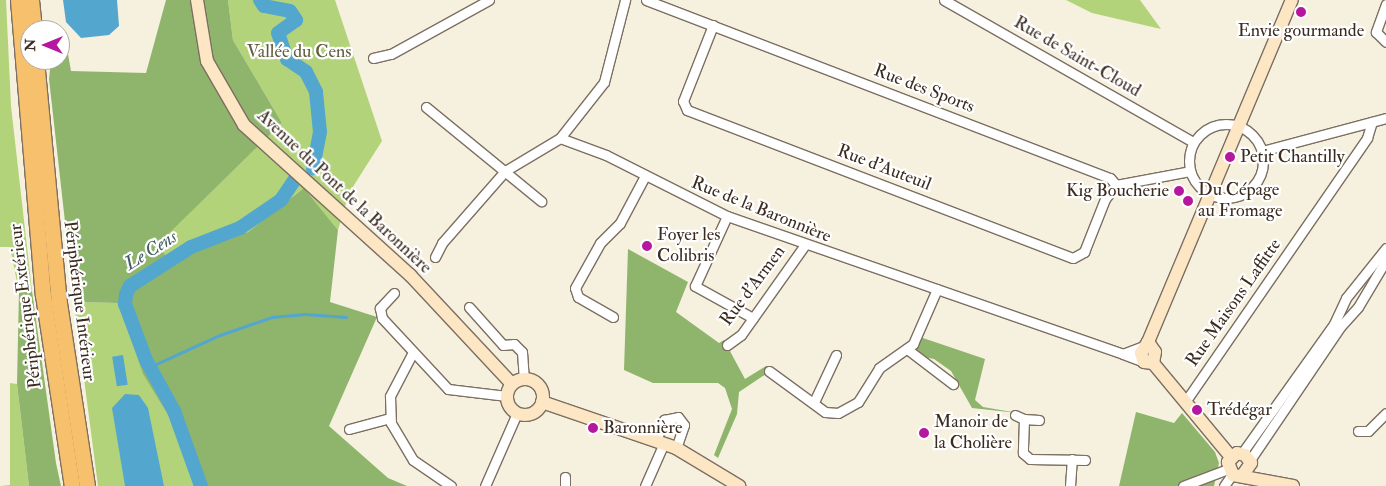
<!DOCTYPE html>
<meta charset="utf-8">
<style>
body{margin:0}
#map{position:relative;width:1386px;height:486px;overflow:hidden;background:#f6f0df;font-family:"IM FELL Double Pica",serif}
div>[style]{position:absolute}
.green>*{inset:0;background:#b3d37b}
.forest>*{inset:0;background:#8eb56b}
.water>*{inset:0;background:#53a7cf;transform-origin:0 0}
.stream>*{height:2.5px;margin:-1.25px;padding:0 1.25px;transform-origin:1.25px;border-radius:1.25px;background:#53a7cf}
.river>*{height:14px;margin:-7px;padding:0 7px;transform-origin:7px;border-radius:7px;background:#53a7cf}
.roads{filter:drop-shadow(1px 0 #7c6f62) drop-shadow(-1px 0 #7c6f62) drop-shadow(0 1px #7c6f62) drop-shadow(0 -1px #7c6f62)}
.street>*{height:9px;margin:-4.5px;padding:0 4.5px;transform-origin:4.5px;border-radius:4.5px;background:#fff}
.street>.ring{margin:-4.5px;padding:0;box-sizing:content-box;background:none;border:9px solid #fff;border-radius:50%}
.secondary>*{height:12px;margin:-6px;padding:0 6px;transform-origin:6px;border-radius:6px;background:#fce6c4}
.secondary>.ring{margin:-6px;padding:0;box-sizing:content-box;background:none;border:12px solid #fce6c4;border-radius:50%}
.highway>*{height:15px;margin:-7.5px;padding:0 7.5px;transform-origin:7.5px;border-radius:7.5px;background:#f7c06c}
.dots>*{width:14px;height:14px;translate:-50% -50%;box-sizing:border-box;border:2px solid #fff;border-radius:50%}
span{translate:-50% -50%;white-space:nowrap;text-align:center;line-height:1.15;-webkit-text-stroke:4.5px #fff;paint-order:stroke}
.poi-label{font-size:18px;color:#3b2a1e}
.left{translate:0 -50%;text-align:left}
.right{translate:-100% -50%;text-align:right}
.park-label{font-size:18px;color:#5f5d3a}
.street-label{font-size:18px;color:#3b2a1e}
.water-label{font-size:19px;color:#455c65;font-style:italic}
.north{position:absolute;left:20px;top:20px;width:50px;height:50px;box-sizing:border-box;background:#fff;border:1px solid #b1aaa5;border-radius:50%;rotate:270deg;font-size:14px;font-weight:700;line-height:20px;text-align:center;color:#3b2a1e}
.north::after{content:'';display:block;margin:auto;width:18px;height:22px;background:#b5179e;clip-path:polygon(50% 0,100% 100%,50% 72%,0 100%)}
</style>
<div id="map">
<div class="green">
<i style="clip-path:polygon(0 0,6px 0,11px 106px,32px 291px,19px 292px,10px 247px,0 247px)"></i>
<i style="clip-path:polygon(228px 0,335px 0,382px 141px,349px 193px,338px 230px,304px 188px,248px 232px,166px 257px,158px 243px,282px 123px,233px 40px)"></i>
<i style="clip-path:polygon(1066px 0,1140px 0,1161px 29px,1092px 13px)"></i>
<i style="clip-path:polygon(74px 302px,118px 303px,143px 373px,171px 420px,195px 486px,98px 486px)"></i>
<i style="clip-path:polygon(10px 383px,17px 384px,29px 486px,0 486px,10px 485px)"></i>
</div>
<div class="forest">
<i style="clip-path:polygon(166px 0,228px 0,233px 40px,282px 123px,159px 243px,166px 257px,248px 232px,304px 188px,338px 230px,330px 302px,377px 317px,329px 426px,388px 478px,407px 486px,195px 486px,171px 420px,143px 374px,118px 303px,74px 302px,49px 79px,51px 60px,60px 60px,60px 44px,68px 54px,71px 71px,146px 73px)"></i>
<i style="clip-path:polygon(628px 249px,688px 282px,676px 312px,719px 343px,724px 340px,745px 379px,766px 366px,772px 370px,739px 392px,737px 414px,718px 458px,714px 455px,732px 409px,725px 388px,718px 383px,653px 383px,624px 370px)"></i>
<i style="clip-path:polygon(32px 291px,56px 463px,61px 486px,29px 486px,17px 384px,19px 292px)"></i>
<i style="clip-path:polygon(920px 337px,985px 359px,975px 400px,983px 407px,1018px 413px,972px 408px,951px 371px,934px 359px,913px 355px,913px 344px)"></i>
<i style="clip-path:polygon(1136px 412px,1174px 423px,1182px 413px,1215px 452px,1219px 463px,1214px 486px,1119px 486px)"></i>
</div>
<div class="water">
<i style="clip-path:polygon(63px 0,117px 0,119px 26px,109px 35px,81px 38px,66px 22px)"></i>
<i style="left:123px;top:355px;width:30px;height:11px;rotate:81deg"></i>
<i style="clip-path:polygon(125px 394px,139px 395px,148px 408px,164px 486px,125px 486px,112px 408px)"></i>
</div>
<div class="stream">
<i style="left:150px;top:367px;width:77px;rotate:-24.6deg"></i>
<i style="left:220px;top:335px;width:55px;rotate:-19.1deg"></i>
<i style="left:272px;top:317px;width:33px;rotate:-5deg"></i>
<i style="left:305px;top:314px;width:41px;rotate:4.2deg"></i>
</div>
<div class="river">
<i style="left:260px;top:0;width:7px;rotate:56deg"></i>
<i style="left:264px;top:6px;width:26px;rotate:11deg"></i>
<i style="left:290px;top:11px;width:11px;rotate:56deg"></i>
<i style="left:296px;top:20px;width:22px;rotate:144deg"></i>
<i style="left:278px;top:33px;width:28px;rotate:71deg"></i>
<i style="left:287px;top:59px;width:23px;rotate:34deg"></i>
<i style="left:306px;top:72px;width:22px;rotate:63deg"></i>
<i style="left:316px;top:92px;width:40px;rotate:84.3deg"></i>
<i style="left:320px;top:132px;width:37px;rotate:101deg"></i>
<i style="left:201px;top:486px;width:80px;rotate:-109.8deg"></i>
<i style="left:174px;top:411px;width:58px;rotate:-118.8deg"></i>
<i style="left:146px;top:360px;width:60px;rotate:-110.6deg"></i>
<i style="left:125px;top:304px;width:10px;rotate:-84deg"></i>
<i style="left:126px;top:294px;width:9px;rotate:-63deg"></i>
<i style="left:130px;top:286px;width:72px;rotate:-32.6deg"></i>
<i style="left:191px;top:247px;width:53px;rotate:-21.2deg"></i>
<i style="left:240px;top:228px;width:50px;rotate:-34.3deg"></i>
<i style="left:281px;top:200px;width:25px;rotate:-56deg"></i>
</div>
<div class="roads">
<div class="street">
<i style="left:646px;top:0;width:497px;rotate:21deg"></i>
<i style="left:1110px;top:178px;width:9px;rotate:49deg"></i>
<i style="left:1116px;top:185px;width:75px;rotate:-10.7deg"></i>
<i style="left:944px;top:0;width:287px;rotate:29.7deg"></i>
<i style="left:1386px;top:4px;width:30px;rotate:110deg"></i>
<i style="left:1376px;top:32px;width:14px;rotate:45deg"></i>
<i style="left:713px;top:25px;width:82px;rotate:111.5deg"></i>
<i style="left:683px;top:101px;width:10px;rotate:66deg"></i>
<i style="left:687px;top:110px;width:413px;rotate:21deg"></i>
<i style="left:1073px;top:258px;width:13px;rotate:-29deg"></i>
<i style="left:1084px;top:252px;width:57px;rotate:-68.4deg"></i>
<i style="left:1105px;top:199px;width:18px;rotate:-52deg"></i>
<i style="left:373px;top:58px;width:18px;rotate:-13deg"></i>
<i style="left:391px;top:54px;width:112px;rotate:-28.9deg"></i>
<i style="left:426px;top:107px;width:149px;rotate:39.3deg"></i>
<i class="ring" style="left:1189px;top:124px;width:65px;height:65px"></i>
<i style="left:560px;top:138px;width:71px;rotate:-51.8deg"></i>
<i style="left:604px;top:82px;width:85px;rotate:-75.6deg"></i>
<i style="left:1262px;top:151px;width:128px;rotate:-14.9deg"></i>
<i style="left:727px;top:216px;width:77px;rotate:114.6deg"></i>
<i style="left:695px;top:286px;width:66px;rotate:28.9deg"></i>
<i style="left:435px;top:257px;width:16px;rotate:-63deg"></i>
<i style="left:442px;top:243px;width:96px;rotate:-48.8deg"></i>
<i style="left:505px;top:171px;width:64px;rotate:-31deg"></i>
<i style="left:560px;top:138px;width:49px;rotate:20.3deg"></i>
<i style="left:606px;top:155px;width:136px;rotate:26.8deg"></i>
<i style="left:727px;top:216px;width:419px;rotate:19.2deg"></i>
<i style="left:394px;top:293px;width:21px;rotate:133deg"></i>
<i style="left:380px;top:308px;width:10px;rotate:79deg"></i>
<i style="left:382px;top:318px;width:97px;rotate:47.1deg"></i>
<i style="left:448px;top:389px;width:59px;rotate:6.8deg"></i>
<i style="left:469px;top:307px;width:51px;rotate:48.2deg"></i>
<i style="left:503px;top:345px;width:11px;rotate:-5deg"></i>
<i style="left:514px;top:344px;width:11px;rotate:45deg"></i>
<i style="left:522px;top:352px;width:27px;rotate:86deg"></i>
<i style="left:613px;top:317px;width:40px;rotate:-150.3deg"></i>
<i style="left:578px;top:297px;width:9px;rotate:-108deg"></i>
<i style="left:575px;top:288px;width:51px;rotate:-60.9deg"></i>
<i style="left:600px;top:243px;width:28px;rotate:-45deg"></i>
<i style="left:620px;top:223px;width:53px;rotate:-62deg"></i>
<i style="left:727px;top:345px;width:17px;rotate:-36deg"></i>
<i style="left:741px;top:335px;width:109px;rotate:-54.7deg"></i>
<i style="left:1141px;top:347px;width:19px;rotate:159deg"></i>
<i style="left:1123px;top:354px;width:22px;rotate:21deg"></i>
<i style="left:907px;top:349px;width:58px;rotate:37.3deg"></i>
<i style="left:413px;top:352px;width:50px;rotate:117.6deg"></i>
<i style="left:390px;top:396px;width:27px;rotate:88deg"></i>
<i style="left:391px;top:423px;width:43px;rotate:59.3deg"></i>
<i style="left:413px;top:460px;width:46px;rotate:34.4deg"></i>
<i style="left:769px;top:371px;width:69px;rotate:36.2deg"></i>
<i style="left:825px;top:412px;width:13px;rotate:4deg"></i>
<i style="left:838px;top:413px;width:23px;rotate:-29deg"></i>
<i style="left:858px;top:402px;width:40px;rotate:-58deg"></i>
<i style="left:879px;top:368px;width:42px;rotate:-35.2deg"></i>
<i style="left:913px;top:344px;width:60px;rotate:-66.4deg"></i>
<i style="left:814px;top:402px;width:52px;rotate:-64.9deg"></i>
<i style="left:1185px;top:402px;width:321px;rotate:-55.4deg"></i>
<i style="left:1367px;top:138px;width:17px;rotate:-73deg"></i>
<i style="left:1015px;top:415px;width:10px;rotate:24deg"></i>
<i style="left:1024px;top:419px;width:34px;rotate:92deg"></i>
<i style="left:1023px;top:453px;width:9px;rotate:41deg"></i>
<i style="left:1030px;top:459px;width:55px;rotate:1deg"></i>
<i style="left:1024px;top:419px;width:15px;rotate:4deg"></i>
<i style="left:349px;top:429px;width:42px;rotate:-15deg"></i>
<i style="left:1358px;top:431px;width:10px"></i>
<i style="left:1368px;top:431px;width:25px;rotate:-45deg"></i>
<i style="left:656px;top:440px;width:22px;rotate:-68deg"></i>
<i style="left:664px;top:420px;width:14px;rotate:-12deg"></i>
<i style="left:678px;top:417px;width:10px;rotate:53deg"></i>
<i style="left:684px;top:425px;width:24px;rotate:109deg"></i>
<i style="left:1242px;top:453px;width:158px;rotate:-54.5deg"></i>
<i style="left:1334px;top:324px;width:29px;rotate:-65deg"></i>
<i style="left:1346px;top:298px;width:64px;rotate:-51.3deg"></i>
<i style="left:1250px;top:460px;width:161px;rotate:-55.9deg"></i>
<i style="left:1340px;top:327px;width:27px;rotate:-48deg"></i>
<i style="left:1358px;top:307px;width:55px;rotate:-59.2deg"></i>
<i style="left:485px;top:486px;width:80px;rotate:-66.3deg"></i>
<i style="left:565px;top:486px;width:9px;rotate:-90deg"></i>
<i style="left:645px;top:486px;width:47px;rotate:-66.2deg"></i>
<i style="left:1070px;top:486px;width:27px;rotate:-86deg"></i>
<i style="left:1183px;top:486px;width:48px;rotate:-20.7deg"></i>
<i style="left:1224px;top:486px;width:14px;rotate:-56deg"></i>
</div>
<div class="secondary">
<i style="left:197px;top:0;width:62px;rotate:80.7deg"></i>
<i style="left:207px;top:61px;width:74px;rotate:60deg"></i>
<i style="left:244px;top:125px;width:224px;rotate:42.1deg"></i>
<i style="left:410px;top:275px;width:149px;rotate:46.9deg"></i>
<i style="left:1148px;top:342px;width:371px;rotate:-67.2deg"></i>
<i style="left:1148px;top:342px;width:13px;rotate:122deg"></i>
<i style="left:1141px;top:353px;width:9px;rotate:72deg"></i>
<i style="left:1144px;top:362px;width:9px;rotate:6deg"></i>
<i style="left:1148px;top:342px;width:12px;rotate:55deg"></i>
<i style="left:1155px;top:352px;width:11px;rotate:100deg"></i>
<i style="left:1153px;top:363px;width:122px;rotate:50.3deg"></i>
<i class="ring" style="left:507px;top:379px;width:24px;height:24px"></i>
<i style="left:542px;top:402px;width:142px;rotate:18.9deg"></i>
<i style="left:676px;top:448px;width:74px;rotate:31.1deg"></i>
<i style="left:1242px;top:476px;width:16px;rotate:-55deg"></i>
<i style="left:1251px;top:463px;width:10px;rotate:-127deg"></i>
<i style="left:1245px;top:455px;width:8px;rotate:-166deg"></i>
<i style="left:1237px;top:453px;width:13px;rotate:135deg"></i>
<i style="left:1228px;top:462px;width:14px;rotate:69deg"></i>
<i style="left:1233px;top:475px;width:61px;rotate:10.4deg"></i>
</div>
<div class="highway">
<i style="left:18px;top:0;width:296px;rotate:85.2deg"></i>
<i style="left:43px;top:295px;width:193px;rotate:81.4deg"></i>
<i style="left:31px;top:0;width:30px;rotate:84deg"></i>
<i style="left:36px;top:60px;width:244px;rotate:84.6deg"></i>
<i style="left:59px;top:303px;width:185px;rotate:81.3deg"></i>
</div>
</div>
<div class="dots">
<i style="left:1301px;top:12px;background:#b5179e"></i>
<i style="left:1230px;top:157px;background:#b5179e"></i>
<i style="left:1179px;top:191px;background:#b5179e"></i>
<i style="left:1188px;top:201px;background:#b5179e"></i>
<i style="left:647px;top:246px;background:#b5179e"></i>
<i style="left:1197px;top:410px;background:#b5179e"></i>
<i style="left:593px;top:428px;background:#b5179e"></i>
<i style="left:924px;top:433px;background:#b5179e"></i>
</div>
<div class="poi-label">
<span style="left:1301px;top:31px">Envie gourmande</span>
<span class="left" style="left:1240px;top:157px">Petit Chantilly</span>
<span class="right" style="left:1169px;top:191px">Kig Boucherie</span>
<span class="left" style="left:1198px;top:201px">Du Cépage<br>au Fromage</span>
<span class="left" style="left:657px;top:246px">Foyer les<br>Colibris</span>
<span class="left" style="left:1207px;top:410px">Trédégar</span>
<span class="left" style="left:934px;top:433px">Manoir de<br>la Cholière</span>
<span class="left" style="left:603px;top:428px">Baronnière</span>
</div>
<div class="park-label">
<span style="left:299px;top:52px">Vallée du Cens</span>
</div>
<div class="street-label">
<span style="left:1077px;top:57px;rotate:30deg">Rue de Saint-Cloud</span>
<span style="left:924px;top:89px;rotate:21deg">Rue des Sports</span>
<span style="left:884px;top:168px;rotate:21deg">Rue d'Auteuil</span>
<span style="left:344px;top:192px;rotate:43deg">Avenue du Pont de la Baronnière</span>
<span style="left:761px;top:210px;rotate:22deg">Rue de la Baronnière</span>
<span style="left:753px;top:286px;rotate:-53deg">Rue d'Armen</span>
<span style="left:79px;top:301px;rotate:83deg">Périphérique Intérieur</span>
<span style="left:1234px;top:303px;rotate:-55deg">Rue Maisons Laffitte</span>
<span style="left:26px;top:306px;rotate:-97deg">Périphérique Extérieur</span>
</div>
<div class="water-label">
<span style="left:151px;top:251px;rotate:-32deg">Le Cens</span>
</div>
<div class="north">N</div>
</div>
